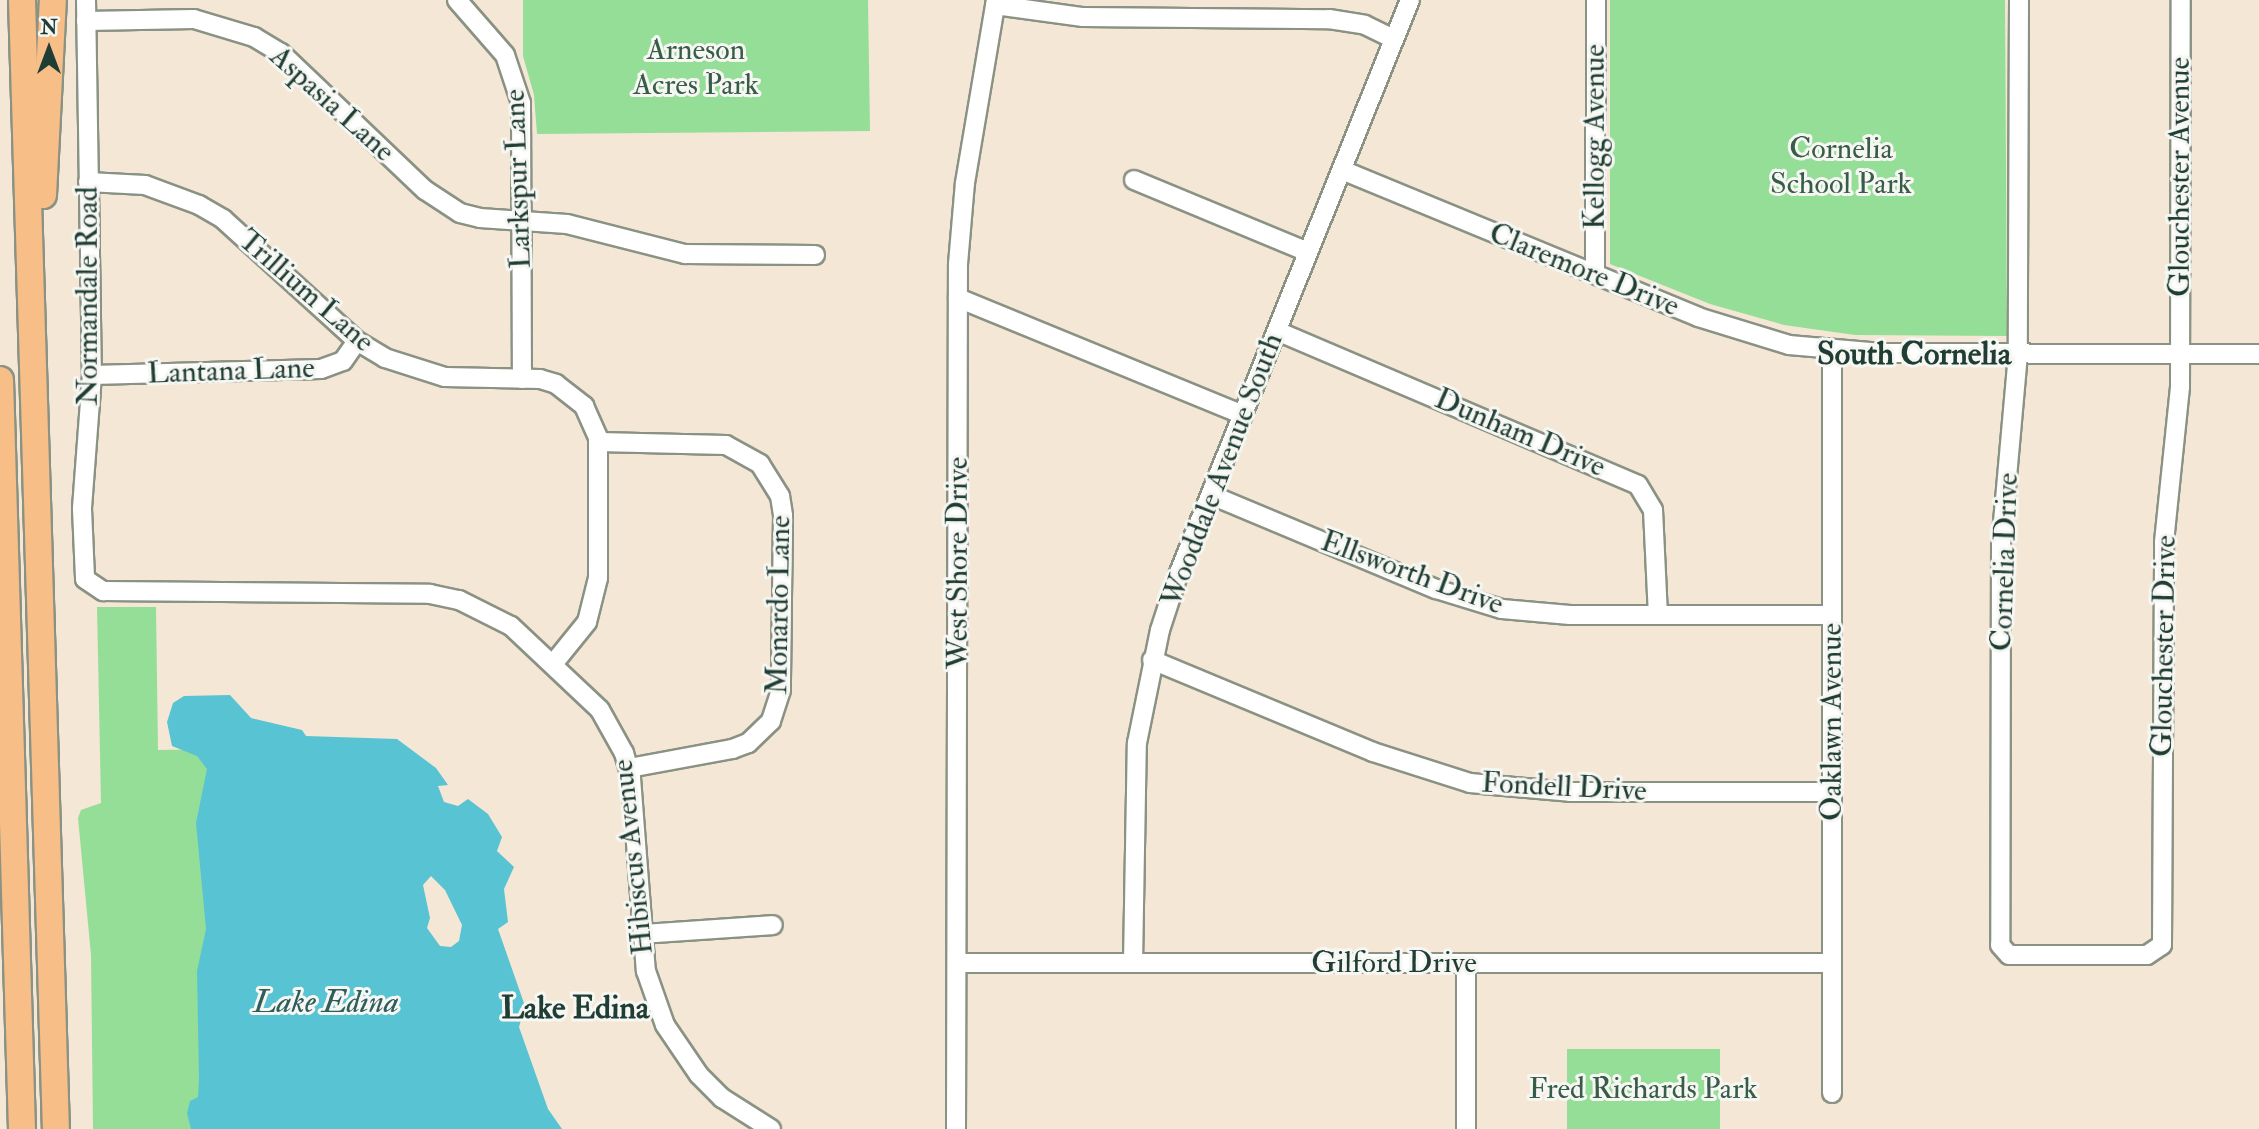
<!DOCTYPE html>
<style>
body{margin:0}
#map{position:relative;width:2259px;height:1129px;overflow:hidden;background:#f4e7d5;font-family:"IM FELL Double Pica",serif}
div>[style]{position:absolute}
.green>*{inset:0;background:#95de98;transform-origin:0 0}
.water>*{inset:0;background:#58c3d2}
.roads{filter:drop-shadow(2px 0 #8a9284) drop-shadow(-2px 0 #8a9284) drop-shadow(0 2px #8a9284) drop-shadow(0 -2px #8a9284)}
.minor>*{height:18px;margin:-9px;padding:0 9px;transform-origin:9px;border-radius:9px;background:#fff}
.highway>*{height:26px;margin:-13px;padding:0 13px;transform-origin:13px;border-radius:13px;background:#f7be87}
span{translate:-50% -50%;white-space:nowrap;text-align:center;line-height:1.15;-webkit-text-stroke:6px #f6f6f2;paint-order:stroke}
.park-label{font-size:30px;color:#375d48}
.street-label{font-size:30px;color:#1f3d34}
.neighbourhood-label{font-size:32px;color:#1f3d34;font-weight:700}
.water-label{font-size:32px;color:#2d5e5c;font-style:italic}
.north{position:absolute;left:14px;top:14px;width:70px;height:70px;-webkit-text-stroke:5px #f6f6f2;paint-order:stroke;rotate:0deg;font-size:19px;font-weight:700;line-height:28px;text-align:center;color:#1f3d34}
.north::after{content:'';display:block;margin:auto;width:24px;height:32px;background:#1f3d34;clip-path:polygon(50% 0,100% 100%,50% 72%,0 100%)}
</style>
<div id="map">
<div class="green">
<i style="clip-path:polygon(523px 0,868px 0,870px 131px,537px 134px,534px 95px,523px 56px)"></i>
<i style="clip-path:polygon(1610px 0,2005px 0,2007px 336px,1855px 335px,1784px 325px,1710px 304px,1610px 264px)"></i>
<i style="clip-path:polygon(97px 607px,156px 607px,158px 750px,223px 749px,224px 1129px,93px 1129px,91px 955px,78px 818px,81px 810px,101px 803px)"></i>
<i style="left:1567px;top:1049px;width:153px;height:80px"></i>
</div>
<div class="water">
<i style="clip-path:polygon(evenodd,230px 695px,251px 718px,302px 730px,306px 736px,397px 739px,436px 768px,448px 785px,438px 786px,444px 802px,458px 806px,468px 799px,488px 814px,502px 837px,497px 851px,514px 867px,504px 889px,508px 922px,498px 929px,525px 1006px,519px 1027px,548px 1109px,562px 1129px,191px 1129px,187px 1113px,190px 1101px,198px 1097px,199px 1079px,197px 971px,206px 929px,196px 823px,207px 769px,197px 756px,172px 746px,167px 722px,173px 703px,184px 696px,230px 695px,431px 876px,445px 890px,462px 925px,459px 941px,451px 947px,440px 946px,427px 928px,430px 918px,423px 885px,431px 876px)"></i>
</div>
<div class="roads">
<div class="minor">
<i style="left:86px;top:0;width:375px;rotate:89.1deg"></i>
<i style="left:92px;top:375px;width:134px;rotate:94.3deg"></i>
<i style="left:82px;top:509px;width:70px;rotate:87.5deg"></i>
<i style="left:85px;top:579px;width:22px;rotate:34deg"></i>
<i style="left:103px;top:591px;width:327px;rotate:0.5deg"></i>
<i style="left:430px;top:594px;width:30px;rotate:12deg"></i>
<i style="left:459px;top:600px;width:58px;rotate:26.6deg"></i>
<i style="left:511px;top:626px;width:122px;rotate:43.3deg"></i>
<i style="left:600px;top:710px;width:49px;rotate:60.8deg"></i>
<i style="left:624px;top:753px;width:26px;rotate:74deg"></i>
<i style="left:631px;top:778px;width:194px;rotate:85.6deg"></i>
<i style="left:646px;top:971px;width:57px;rotate:70.6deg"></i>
<i style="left:665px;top:1025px;width:60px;rotate:55.8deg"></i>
<i style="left:699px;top:1075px;width:33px;rotate:45deg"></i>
<i style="left:722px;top:1098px;width:58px;rotate:32.3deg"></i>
<i style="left:457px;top:0;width:73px;rotate:48.9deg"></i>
<i style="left:505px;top:55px;width:51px;rotate:71.6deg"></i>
<i style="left:521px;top:103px;width:276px;rotate:89.8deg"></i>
<i style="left:2019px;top:0;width:354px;rotate:90.2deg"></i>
<i style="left:2018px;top:354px;width:190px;rotate:95.1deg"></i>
<i style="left:2001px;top:543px;width:402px;rotate:90.1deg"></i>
<i style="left:2000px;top:945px;width:13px;rotate:48deg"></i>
<i style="left:2009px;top:955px;width:138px"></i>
<i style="left:2147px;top:955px;width:18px;rotate:-34deg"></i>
<i style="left:2162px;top:945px;width:403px;rotate:-89.7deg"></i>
<i style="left:2164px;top:542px;width:156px;rotate:-84.1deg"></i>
<i style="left:2180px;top:387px;width:387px;rotate:-89.9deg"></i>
<i style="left:995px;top:5px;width:89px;rotate:7.8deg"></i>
<i style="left:1083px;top:17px;width:246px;rotate:0.5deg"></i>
<i style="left:1329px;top:19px;width:36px;rotate:9deg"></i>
<i style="left:1365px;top:25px;width:32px;rotate:26deg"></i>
<i style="left:86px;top:21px;width:108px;rotate:-1.1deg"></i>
<i style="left:194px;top:19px;width:63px;rotate:16.7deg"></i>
<i style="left:254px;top:37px;width:31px;rotate:31deg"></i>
<i style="left:281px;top:53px;width:199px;rotate:43.6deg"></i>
<i style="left:425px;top:190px;width:42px;rotate:33.3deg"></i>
<i style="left:460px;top:213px;width:21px;rotate:14deg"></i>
<i style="left:480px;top:218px;width:87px;rotate:3.9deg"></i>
<i style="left:567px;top:224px;width:122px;rotate:14.3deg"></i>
<i style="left:685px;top:254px;width:130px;rotate:0.4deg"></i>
<i style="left:1342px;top:170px;width:385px;rotate:22.4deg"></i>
<i style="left:1698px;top:317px;width:95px;rotate:17.1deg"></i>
<i style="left:1789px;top:345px;width:93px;rotate:4.9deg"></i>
<i style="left:1882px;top:353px;width:377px;rotate:0.2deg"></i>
<i style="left:1134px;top:180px;width:188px;rotate:22.5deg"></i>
<i style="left:88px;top:182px;width:57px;rotate:3deg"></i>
<i style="left:145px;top:185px;width:58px;rotate:20.3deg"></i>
<i style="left:199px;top:205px;width:28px;rotate:30deg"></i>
<i style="left:223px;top:219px;width:181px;rotate:42.3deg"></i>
<i style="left:357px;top:341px;width:33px;rotate:31deg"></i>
<i style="left:385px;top:358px;width:63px;rotate:17.6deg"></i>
<i style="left:445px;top:377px;width:95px;rotate:1.2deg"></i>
<i style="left:540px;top:379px;width:17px;rotate:17deg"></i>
<i style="left:556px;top:384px;width:36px;rotate:38deg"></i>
<i style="left:584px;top:406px;width:35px;rotate:66deg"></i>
<i style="left:598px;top:438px;width:140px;rotate:90deg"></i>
<i style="left:598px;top:578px;width:45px;rotate:104deg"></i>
<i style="left:587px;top:622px;width:54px;rotate:129deg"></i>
<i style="left:1595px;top:274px;width:274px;rotate:-89.8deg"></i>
<i style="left:958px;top:298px;width:308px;rotate:22.3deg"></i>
<i style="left:1277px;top:331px;width:392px;rotate:23.1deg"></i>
<i style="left:1638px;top:485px;width:29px;rotate:59deg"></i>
<i style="left:1653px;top:510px;width:105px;rotate:87.3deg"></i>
<i style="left:1832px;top:351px;width:742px;rotate:90deg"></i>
<i style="left:92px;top:375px;width:229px;rotate:-1.5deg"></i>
<i style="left:321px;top:369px;width:23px;rotate:-20deg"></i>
<i style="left:343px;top:361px;width:24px;rotate:-55deg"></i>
<i style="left:598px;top:442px;width:128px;rotate:1.3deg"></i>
<i style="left:726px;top:445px;width:39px;rotate:29deg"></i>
<i style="left:760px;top:464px;width:38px;rotate:58deg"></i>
<i style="left:780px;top:496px;width:20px;rotate:81deg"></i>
<i style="left:783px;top:516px;width:174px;rotate:90.7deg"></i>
<i style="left:781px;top:690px;width:33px;rotate:108deg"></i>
<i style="left:771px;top:721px;width:32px;rotate:136deg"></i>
<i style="left:748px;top:743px;width:17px;rotate:159deg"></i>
<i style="left:732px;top:749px;width:105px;rotate:169.5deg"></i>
<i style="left:1211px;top:495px;width:244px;rotate:22.7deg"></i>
<i style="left:1436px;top:589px;width:69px;rotate:16.9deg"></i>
<i style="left:1502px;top:609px;width:68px;rotate:5deg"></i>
<i style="left:1570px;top:615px;width:262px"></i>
<i style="left:1152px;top:660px;width:239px;rotate:22.6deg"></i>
<i style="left:1373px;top:752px;width:102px;rotate:17.7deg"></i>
<i style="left:1470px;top:783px;width:100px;rotate:5.1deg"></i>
<i style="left:1570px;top:792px;width:262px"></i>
<i style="left:642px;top:934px;width:131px;rotate:-3.9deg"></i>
<i style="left:957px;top:963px;width:875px"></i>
<i style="left:1133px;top:963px;width:220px;rotate:-89deg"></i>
<i style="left:1137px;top:743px;width:115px;rotate:-78.5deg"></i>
<i style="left:1160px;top:630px;width:58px;rotate:-71.9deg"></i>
<i style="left:1178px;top:575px;width:620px;rotate:-68.03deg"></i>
<i style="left:956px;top:1129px;width:865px;rotate:-89.87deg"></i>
<i style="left:958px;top:264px;width:81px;rotate:-85.1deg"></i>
<i style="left:965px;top:183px;width:186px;rotate:-80.4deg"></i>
<i style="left:1466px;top:1129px;width:166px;rotate:-90deg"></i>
</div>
<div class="highway">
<i style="left:22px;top:0;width:1130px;rotate:88.28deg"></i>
<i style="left:43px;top:195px;width:195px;rotate:-87.1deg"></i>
<i style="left:0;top:380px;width:749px;rotate:88.32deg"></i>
</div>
</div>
<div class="park-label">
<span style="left:696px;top:67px">Arneson<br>Acres Park</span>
<span style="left:1841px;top:166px">Cornelia<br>School Park</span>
<span style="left:1643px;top:1089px">Fred Richards Park</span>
</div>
<div class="street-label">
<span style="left:332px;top:104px;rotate:42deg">Aspasia Lane</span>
<span style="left:1595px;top:137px;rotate:-90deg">Kellogg Avenue</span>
<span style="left:2180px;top:177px;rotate:-90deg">Glouchester Avenue</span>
<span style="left:518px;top:179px;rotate:-92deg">Larkspur Lane</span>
<span style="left:1584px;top:270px;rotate:22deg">Claremore Drive</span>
<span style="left:306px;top:291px;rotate:41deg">Trillium Lane</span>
<span style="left:88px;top:296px;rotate:-90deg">Normandale Road</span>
<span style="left:231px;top:371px;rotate:-2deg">Lantana Lane</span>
<span style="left:1520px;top:433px;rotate:23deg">Dunham Drive</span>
<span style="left:1222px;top:470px;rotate:-69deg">Wooddale Avenue South</span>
<span style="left:2005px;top:562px;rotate:-88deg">Cornelia Drive</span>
<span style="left:958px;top:563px;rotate:-90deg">West Shore Drive</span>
<span style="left:1412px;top:573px;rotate:20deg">Ellsworth Drive</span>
<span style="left:779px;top:605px;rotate:-89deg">Monardo Lane</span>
<span style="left:2164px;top:646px;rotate:-89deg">Glouchester Drive</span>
<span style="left:1832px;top:722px;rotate:-90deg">Oaklawn Avenue</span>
<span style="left:1564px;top:787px;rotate:3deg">Fondell Drive</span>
<span style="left:633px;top:857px;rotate:-96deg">Hibiscus Avenue</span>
<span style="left:1394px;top:963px">Gilford Drive</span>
</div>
<div class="neighbourhood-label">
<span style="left:1914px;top:354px">South Cornelia</span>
<span style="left:575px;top:1008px">Lake Edina</span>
</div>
<div class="water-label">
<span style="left:326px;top:1002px">Lake Edina</span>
</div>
<div class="north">N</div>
</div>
